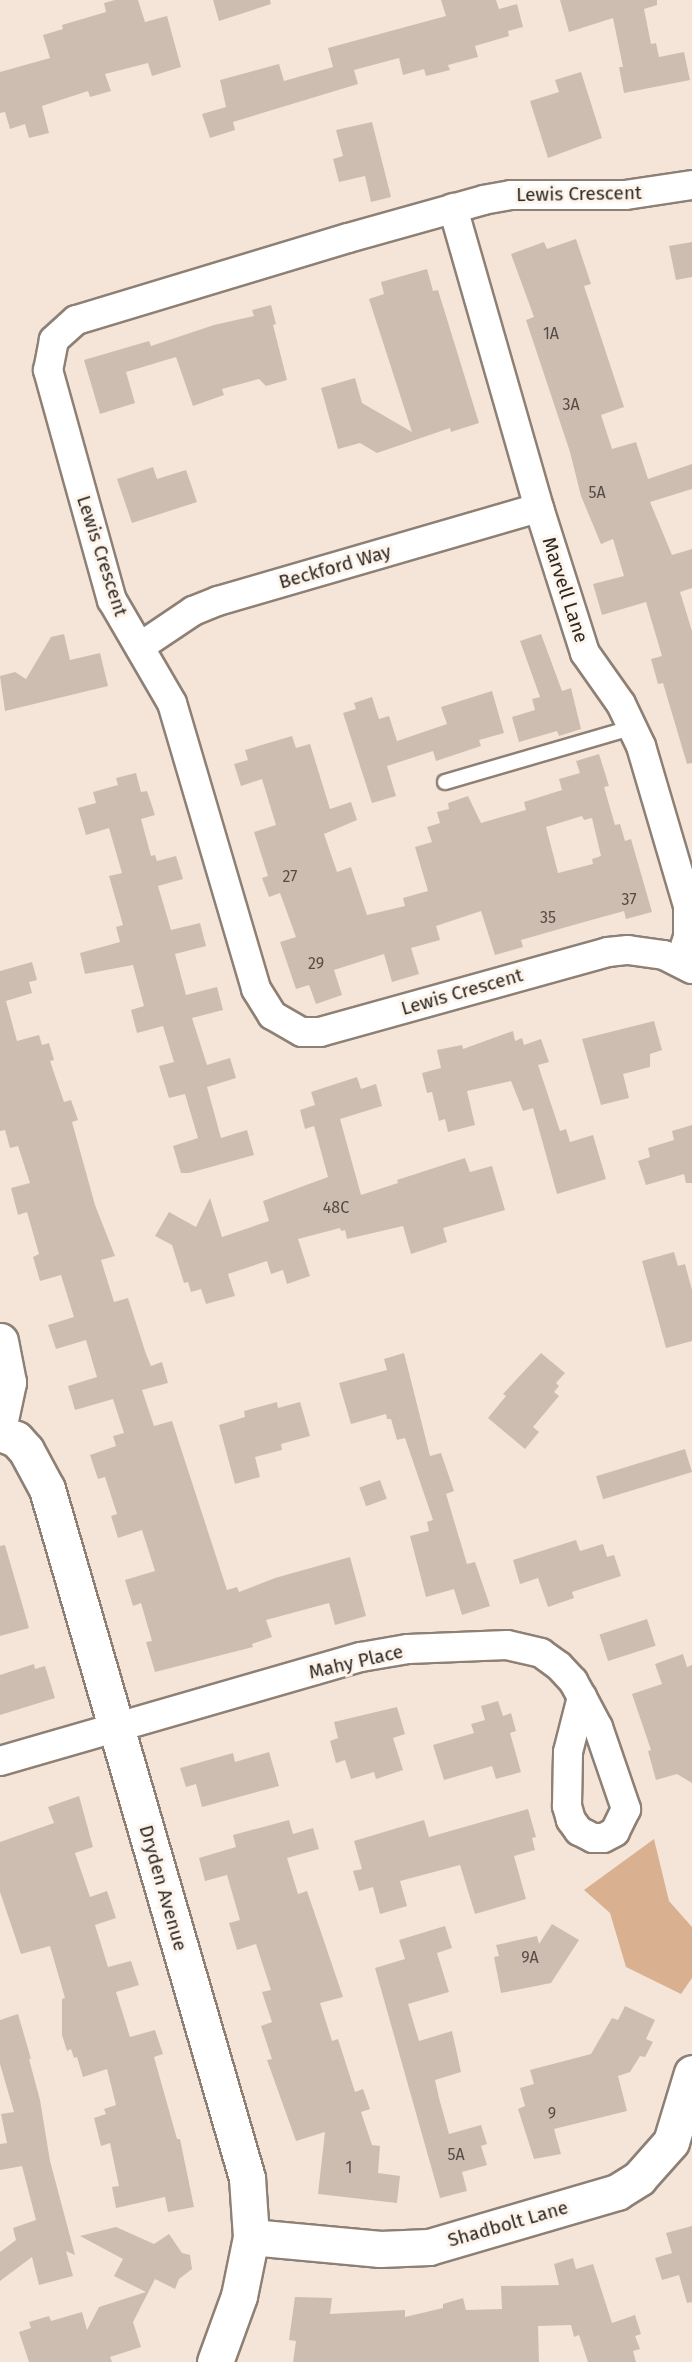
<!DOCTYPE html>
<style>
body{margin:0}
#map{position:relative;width:692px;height:2362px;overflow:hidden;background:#f5e5d8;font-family:"Fira Sans",sans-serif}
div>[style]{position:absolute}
.green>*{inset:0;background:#d9b190}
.building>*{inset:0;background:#cdbdb1;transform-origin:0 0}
.roads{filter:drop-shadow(2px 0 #8e8074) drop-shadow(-2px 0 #8e8074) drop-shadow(0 2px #8e8074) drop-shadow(0 -2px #8e8074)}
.service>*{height:14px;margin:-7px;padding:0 7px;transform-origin:7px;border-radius:7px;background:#fff}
.minor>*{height:28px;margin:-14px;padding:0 14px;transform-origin:14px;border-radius:14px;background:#fff}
.tertiary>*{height:35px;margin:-17.5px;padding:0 17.5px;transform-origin:17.5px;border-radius:17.5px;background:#fff}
span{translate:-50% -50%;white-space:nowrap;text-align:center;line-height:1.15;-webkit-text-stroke:6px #fdf4ec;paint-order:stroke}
.number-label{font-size:16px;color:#554c46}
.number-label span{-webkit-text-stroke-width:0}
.street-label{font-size:19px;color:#2d2722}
</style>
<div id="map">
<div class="green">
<i style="clip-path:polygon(654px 1839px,669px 1901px,692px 1927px,692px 1978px,681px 1994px,626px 1967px,610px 1913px,584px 1890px)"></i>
</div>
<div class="building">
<i style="clip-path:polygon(115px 0,138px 0,145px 22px,167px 16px,181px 67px,152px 76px,148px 63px,105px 74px,111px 91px,90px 97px,88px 91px,42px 106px,49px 133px,29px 138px,25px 124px,10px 129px,5px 112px,0 113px,0 72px,50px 58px,43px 35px,63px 29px,62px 25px,106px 12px,104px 3px)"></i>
<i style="clip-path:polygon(213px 0,270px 0,271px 4px,219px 21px)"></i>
<i style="clip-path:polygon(441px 0,496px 0,499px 9px,517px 4px,523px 27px,508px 31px,509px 36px,475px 46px,478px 57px,448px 65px,450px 70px,426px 76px,424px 69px,403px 75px,399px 58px,354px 70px,358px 84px,233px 122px,235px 130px,210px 138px,202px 114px,226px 107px,220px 80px,279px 64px,284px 81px,333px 67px,328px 48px,446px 16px)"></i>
<i style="clip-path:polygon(560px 0,657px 0,657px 5px,644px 9px,651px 44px,656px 43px,659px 57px,684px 52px,690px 80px,624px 93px,619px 67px,623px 67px,613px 18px,569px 32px)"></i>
<i style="clip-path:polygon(581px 72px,602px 138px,548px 158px,530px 101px,559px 92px,555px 80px)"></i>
<i style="clip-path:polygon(372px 122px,391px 197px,371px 202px,365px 176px,339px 182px,333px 159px,343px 156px,336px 130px)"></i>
<i style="clip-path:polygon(576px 239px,591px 284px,584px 286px,624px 407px,601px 415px,612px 449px,636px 442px,648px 479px,692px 464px,692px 489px,650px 502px,672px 555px,692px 549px,692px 588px,680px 592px,692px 631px,692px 763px,687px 764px,663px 683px,658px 684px,651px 659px,662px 656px,646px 602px,602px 615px,593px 584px,624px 576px,613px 539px,601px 544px,581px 496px,570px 452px,526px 320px,534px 317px,511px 254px,544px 242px,547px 249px)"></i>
<i style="clip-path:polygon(692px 242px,692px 277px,676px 280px,669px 246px)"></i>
<i style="clip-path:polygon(427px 269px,433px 291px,438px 290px,479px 423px,451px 432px,450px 428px,377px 453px,360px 443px,338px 449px,321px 388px,355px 378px,362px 403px,412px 432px,369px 299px,384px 294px,381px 282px)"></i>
<i style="clip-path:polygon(271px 305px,276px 324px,273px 325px,287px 380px,266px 386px,259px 379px,222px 389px,224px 395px,193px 406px,176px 357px,126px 372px,135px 403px,100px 414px,84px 360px,149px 341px,151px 346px,214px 325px,254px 316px,252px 310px)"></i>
<i style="clip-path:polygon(153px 467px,157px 479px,186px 470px,197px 502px,132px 523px,117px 479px)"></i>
<i style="clip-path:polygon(64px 634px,70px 660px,100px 653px,108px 686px,5px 711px,0 676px,15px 672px,26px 679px,51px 637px)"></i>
<i style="clip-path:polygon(541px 634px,562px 691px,571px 688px,581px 729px,559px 736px,557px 731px,519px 742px,512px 717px,535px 710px,532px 699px,540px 697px,520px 641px)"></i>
<i style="clip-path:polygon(492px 691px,504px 733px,479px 740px,481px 746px,436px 761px,433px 751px,387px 766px,396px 796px,372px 803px,343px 713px,356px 709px,354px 703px,372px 697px,379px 719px,389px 716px,397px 741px,447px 724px,441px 707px)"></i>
<i style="clip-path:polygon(evenodd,292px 736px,296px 748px,310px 744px,330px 809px,351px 802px,357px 820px,324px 834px,337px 872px,351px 867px,367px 915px,405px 906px,403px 898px,428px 891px,415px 847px,432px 842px,427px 827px,440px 823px,437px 812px,449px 809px,448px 803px,468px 796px,481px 823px,526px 810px,524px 802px,562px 790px,559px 779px,580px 773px,576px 761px,599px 754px,609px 786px,604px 787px,615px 825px,620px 824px,625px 841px,631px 839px,652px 912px,626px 919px,624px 911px,577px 924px,521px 940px,523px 947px,495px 955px,481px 911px,436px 926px,440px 940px,411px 948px,419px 974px,392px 982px,384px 954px,334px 970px,342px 995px,316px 1004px,309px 985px,296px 989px,280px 942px,296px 937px,280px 893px,269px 897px,262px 878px,268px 876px,254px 832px,276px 825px,262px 779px,241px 786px,234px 764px,248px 760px,245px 750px,292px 736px,582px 816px,584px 820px,592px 818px,601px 856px,592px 859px,593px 864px,558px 873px,546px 827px,582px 816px)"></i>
<i style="clip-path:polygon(136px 773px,141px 792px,147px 791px,155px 815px,141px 819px,151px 856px,155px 855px,157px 861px,176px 856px,183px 879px,158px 886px,171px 930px,200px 923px,206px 946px,175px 954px,186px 995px,217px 987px,223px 1010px,192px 1018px,207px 1065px,230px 1058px,236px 1078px,207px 1087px,221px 1138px,247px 1130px,254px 1155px,189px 1173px,181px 1173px,173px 1146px,198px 1138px,185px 1094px,169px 1098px,159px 1066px,174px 1062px,163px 1026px,137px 1033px,131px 1010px,144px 1006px,133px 965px,85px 974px,80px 953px,120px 942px,116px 927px,123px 925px,109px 876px,122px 873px,109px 828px,86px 835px,78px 808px,96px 803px,93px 792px,118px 785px,116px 778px)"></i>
<i style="clip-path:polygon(32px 962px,37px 980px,29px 982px,32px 993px,6px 1001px,17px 1041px,39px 1035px,42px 1045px,49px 1043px,54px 1060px,50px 1061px,64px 1102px,71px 1100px,78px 1120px,72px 1122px,95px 1205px,115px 1256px,101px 1260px,114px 1302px,128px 1298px,146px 1354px,151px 1366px,162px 1362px,168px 1383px,142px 1390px,154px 1426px,172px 1421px,227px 1590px,237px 1587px,239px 1592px,275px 1578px,350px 1557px,366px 1616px,335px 1625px,329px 1603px,266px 1620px,272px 1637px,252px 1644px,253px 1647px,155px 1672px,146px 1642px,152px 1641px,141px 1603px,133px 1606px,125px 1580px,155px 1571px,142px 1530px,118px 1538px,111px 1516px,117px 1514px,105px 1477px,98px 1479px,90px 1455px,116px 1446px,113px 1436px,124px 1433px,113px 1399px,75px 1410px,68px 1386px,97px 1377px,86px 1340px,56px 1349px,48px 1325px,74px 1317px,61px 1275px,40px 1281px,33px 1257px,39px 1254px,27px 1212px,18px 1215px,11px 1188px,30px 1183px,18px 1146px,10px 1148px,5px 1130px,0 1131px,0 971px)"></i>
<i style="clip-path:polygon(654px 1021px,662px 1050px,650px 1054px,650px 1067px,623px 1074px,629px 1098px,601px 1105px,582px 1039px)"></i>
<i style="clip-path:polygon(513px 1031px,515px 1041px,522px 1038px,524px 1045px,541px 1039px,549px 1062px,538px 1065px,560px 1131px,566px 1129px,570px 1142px,593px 1135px,606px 1179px,557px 1194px,533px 1108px,523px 1111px,511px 1081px,467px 1091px,475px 1125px,448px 1132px,445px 1119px,439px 1121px,432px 1092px,427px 1093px,422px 1073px,441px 1068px,437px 1050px,462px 1045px,463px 1049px)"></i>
<i style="clip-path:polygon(357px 1077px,361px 1089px,376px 1084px,382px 1106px,340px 1119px,361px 1195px,398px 1183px,397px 1180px,465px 1158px,470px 1172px,492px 1166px,505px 1210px,443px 1228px,447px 1242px,411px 1254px,403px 1226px,347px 1239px,345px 1230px,341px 1231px,340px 1228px,298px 1239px,310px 1276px,287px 1284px,283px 1270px,271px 1274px,267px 1261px,228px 1274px,235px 1296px,206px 1304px,201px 1289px,191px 1292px,188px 1282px,184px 1283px,172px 1245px,155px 1236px,169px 1212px,196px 1227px,210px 1198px,222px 1237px,269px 1221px,263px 1201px,328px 1177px,314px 1126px,305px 1129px,300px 1110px,315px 1105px,311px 1092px)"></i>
<i style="clip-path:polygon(692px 1125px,692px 1183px,686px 1183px,684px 1174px,646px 1185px,638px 1161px,650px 1157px,648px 1148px,674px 1140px,672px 1131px)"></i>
<i style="clip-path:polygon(674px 1252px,678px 1266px,685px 1264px,692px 1290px,692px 1341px,666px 1348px,642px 1261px)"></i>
<i style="clip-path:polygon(404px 1353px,430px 1456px,441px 1453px,454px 1491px,446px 1494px,467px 1564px,475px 1562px,490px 1606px,462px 1615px,454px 1589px,426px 1597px,410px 1536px,429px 1531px,427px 1522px,433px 1520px,405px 1438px,397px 1440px,391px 1419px,387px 1419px,386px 1414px,351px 1424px,339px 1383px,387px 1370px,384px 1359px)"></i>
<i style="clip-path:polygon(541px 1353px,565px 1373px,556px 1383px,559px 1386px,554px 1392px,559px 1396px,533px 1427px,539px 1432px,525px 1449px,488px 1418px,506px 1396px,503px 1394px)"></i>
<i style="clip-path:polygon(277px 1402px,278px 1408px,300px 1402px,310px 1436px,281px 1444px,282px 1450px,255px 1457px,260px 1477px,235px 1484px,219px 1425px,245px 1417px,244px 1411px)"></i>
<i style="left:685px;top:1449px;width:24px;height:93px;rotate:73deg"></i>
<i style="left:380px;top:1480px;width:20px;height:22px;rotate:70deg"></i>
<i style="clip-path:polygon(576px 1540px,580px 1551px,603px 1544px,607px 1557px,614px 1555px,621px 1576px,572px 1592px,574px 1598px,548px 1607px,538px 1578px,520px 1584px,513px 1560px)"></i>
<i style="clip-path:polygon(5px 1545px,29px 1628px,0 1636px,0 1546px)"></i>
<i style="left:647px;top:1619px;width:28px;height:50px;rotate:72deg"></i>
<i style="clip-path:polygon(683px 1654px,687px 1667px,692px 1665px,692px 1783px,677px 1774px,656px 1780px,648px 1751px,651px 1750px,632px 1694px,662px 1684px,655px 1664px)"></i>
<i style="clip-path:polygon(34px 1664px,35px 1669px,45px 1666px,55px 1698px,0 1715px,0 1675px)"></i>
<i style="clip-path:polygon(498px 1701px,503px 1716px,511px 1713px,516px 1731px,510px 1733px,521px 1772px,496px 1779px,492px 1766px,444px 1780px,433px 1745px,474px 1733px,471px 1724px,485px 1720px,481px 1706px)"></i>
<i style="clip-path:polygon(397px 1707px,405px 1734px,393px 1738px,403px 1770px,376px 1779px,374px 1772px,351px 1779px,345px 1760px,336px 1763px,330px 1741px,338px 1738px,334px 1722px)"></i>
<i style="clip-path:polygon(269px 1752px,279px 1786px,202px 1807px,196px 1784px,186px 1787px,180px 1768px,233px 1753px,235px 1762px)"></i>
<i style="clip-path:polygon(79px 1796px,93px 1847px,75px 1853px,90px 1897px,107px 1891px,116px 1918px,95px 1925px,108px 1967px,131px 1961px,139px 1985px,116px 1992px,130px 2037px,155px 2030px,163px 2054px,154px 2057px,177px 2139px,180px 2139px,194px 2207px,168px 2212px,165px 2197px,116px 2208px,112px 2187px,119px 2186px,110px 2143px,101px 2146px,94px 2118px,106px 2114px,104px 2109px,116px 2105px,107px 2069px,83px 2077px,77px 2057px,74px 2058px,71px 2049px,67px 2051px,62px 2035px,62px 1999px,65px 1998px,50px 1946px,21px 1954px,0 1892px,0 1842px,54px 1823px,48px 1807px)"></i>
<i style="clip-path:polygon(528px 1809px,536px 1837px,532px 1838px,535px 1850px,514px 1856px,526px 1899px,475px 1914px,460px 1865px,400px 1881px,407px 1906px,380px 1914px,373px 1887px,359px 1891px,353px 1871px,362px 1869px,354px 1841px,424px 1820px,429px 1837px)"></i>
<i style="clip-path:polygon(289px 1820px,293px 1834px,313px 1828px,319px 1849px,287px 1858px,298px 1894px,307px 1891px,343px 1997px,320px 2003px,332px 2041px,338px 2039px,355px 2092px,363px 2089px,370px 2109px,361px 2112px,372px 2145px,380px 2146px,378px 2173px,400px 2176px,397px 2203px,318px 2194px,325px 2132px,296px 2141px,267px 2060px,272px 2059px,261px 2026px,272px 2022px,262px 1992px,271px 1990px,256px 1944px,237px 1950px,229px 1923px,240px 1920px,227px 1875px,205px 1881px,199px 1858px,236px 1847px,233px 1835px)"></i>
<i style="clip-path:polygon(552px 1924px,579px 1940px,551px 1983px,501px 1993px,494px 1957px,499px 1956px,496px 1945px,537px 1936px,539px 1944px)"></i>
<i style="clip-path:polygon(445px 1926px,452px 1948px,437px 1953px,449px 1992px,408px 2004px,419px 2041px,452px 2031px,461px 2072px,435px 2080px,439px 2098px,449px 2134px,481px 2125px,487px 2144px,481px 2146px,487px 2165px,462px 2172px,467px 2191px,440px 2198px,375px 1968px,405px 1959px,399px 1940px)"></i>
<i style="clip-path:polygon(625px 2006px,655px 2020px,646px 2039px,653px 2042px,645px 2057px,640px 2056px,630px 2072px,618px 2076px,627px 2111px,554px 2129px,561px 2154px,534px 2159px,518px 2109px,525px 2106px,520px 2088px,534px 2084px,530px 2070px,591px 2054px,612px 2018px,618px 2020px)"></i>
<i style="clip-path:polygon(18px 2014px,31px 2059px,29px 2059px,40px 2100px,50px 2161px,75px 2255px,66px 2251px,73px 2276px,39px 2285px,32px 2257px,0 2281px,0 2252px,16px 2240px,13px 2228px,36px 2220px,22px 2166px,0 2170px,0 2144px,7px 2143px,1px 2114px,14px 2112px,0 2064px,0 2020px)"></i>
<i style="clip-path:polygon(692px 2226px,692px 2302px,687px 2303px,679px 2275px,662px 2280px,655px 2258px,672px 2253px,666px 2233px)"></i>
<i style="clip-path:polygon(116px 2227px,154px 2244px,169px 2234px,182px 2253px,190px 2255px,192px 2269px,179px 2279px,175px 2289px,155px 2279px,133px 2322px,141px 2347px,110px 2357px,112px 2362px,29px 2362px,19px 2332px,31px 2328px,29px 2322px,49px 2316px,51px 2321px,82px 2312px,87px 2330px,99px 2307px,146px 2292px,114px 2276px,123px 2259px,80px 2236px)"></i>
<i style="clip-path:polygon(573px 2258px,576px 2269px,593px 2264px,612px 2323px,635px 2315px,641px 2334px,635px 2336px,640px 2349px,633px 2351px,636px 2362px,588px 2362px,579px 2335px,574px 2337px,571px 2325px,538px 2326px,539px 2362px,293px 2362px,296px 2341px,289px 2340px,295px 2297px,332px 2298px,330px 2314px,405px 2310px,405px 2317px,443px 2308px,443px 2304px,463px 2298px,466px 2310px,502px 2309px,501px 2286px,559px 2285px,554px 2264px)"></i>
</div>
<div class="roads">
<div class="service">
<i style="left:445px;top:782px;width:197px;rotate:-16.2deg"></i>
</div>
<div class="minor">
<i style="left:692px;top:185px;width:68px;rotate:171.5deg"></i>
<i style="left:625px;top:195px;width:114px;rotate:180deg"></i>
<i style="left:511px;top:195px;width:27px;rotate:170deg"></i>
<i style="left:484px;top:200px;width:141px;rotate:164.4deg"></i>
<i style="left:348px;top:238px;width:284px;rotate:163.2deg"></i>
<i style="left:76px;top:320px;width:30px;rotate:138deg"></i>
<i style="left:54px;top:340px;width:31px;rotate:101deg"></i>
<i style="left:48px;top:370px;width:239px;rotate:74.5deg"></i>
<i style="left:112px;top:600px;width:119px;rotate:59.8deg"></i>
<i style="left:172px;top:703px;width:298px;rotate:73.6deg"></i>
<i style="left:256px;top:989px;width:31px;rotate:58deg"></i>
<i style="left:272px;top:1015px;width:34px;rotate:30deg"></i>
<i style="left:302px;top:1032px;width:18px"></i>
<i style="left:320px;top:1032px;width:299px;rotate:-15.5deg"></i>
<i style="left:608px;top:952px;width:20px;rotate:-6deg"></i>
<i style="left:628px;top:950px;width:36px;rotate:8deg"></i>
<i style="left:664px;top:955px;width:31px;rotate:27deg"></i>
<i style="left:453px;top:208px;width:312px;rotate:74deg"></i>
<i style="left:539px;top:508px;width:152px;rotate:72.4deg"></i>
<i style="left:585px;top:653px;width:62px;rotate:54.8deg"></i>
<i style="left:621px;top:704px;width:47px;rotate:64.5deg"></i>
<i style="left:641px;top:746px;width:167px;rotate:73.6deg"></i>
<i style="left:688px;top:906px;width:31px;rotate:90deg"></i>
<i style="left:688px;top:937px;width:25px;rotate:108deg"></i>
<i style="left:141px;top:646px;width:63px;rotate:-33.9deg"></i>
<i style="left:193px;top:611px;width:27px;rotate:-22deg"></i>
<i style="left:218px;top:601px;width:334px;rotate:-16.2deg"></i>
<i style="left:0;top:1761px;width:376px;rotate:-16.1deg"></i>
<i style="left:361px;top:1657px;width:48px;rotate:-9.7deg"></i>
<i style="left:408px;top:1649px;width:99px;rotate:-2.3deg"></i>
<i style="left:507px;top:1645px;width:35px;rotate:13deg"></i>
<i style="left:541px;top:1653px;width:22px;rotate:36deg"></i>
<i style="left:559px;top:1666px;width:21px;rotate:47deg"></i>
<i style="left:573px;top:1681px;width:18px;rotate:61deg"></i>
<i style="left:582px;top:1697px;width:34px;rotate:62deg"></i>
<i style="left:598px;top:1727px;width:87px;rotate:71.1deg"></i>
<i style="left:626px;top:1809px;width:25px;rotate:116deg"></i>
<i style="left:615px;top:1832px;width:13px;rotate:153deg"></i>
<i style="left:603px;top:1838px;width:10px;rotate:180deg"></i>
<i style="left:593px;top:1838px;width:16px;rotate:-153deg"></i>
<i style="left:579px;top:1831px;width:14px;rotate:-126deg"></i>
<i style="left:571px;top:1820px;width:15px;rotate:-106deg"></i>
<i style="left:567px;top:1806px;width:54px;rotate:-88.9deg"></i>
<i style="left:568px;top:1752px;width:57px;rotate:-75.7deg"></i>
</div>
<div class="tertiary">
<i style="left:0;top:1341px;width:42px;rotate:79deg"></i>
<i style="left:8px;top:1382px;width:40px;rotate:102deg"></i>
<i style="left:0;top:1433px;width:17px;rotate:21deg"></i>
<i style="left:16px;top:1439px;width:15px;rotate:48deg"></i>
<i style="left:26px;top:1450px;width:44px;rotate:61.7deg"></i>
<i style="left:47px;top:1489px;width:717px;rotate:73.81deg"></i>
<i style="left:247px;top:2178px;width:59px;rotate:86.1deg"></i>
<i style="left:251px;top:2237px;width:60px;rotate:101.5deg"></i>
<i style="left:239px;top:2296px;width:70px;rotate:110deg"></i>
<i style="left:251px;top:2237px;width:130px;rotate:5.3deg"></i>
<i style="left:380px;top:2249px;width:49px;rotate:-2.3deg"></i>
<i style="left:429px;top:2247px;width:196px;rotate:-16.3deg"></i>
<i style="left:617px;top:2192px;width:26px;rotate:-32deg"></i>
<i style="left:639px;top:2178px;width:48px;rotate:-48.4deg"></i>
<i style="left:671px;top:2142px;width:72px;rotate:-73.1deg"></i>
</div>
</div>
<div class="number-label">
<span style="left:551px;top:334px">1A</span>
<span style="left:571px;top:405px">3A</span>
<span style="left:597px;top:493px">5A</span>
<span style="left:290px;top:877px">27</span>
<span style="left:629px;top:900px">37</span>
<span style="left:548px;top:918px">35</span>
<span style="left:316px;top:964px">29</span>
<span style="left:336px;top:1208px">48C</span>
<span style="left:530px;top:1958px">9A</span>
<span style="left:552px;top:2114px">9</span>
<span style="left:456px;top:2155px">5A</span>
<span style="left:349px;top:2168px">1</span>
</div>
<div class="street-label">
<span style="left:579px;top:194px;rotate:-1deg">Lewis Crescent</span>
<span style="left:102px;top:556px;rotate:72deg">Lewis Crescent</span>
<span style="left:335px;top:567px;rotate:-16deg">Beckford Way</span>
<span style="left:565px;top:590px;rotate:72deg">Marvell Lane</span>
<span style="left:462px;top:992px;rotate:-16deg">Lewis Crescent</span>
<span style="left:356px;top:1662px;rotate:-13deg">Mahy Place</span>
<span style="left:163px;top:1888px;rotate:74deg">Dryden Avenue</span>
<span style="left:508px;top:2224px;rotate:-16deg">Shadbolt Lane</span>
</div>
</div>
